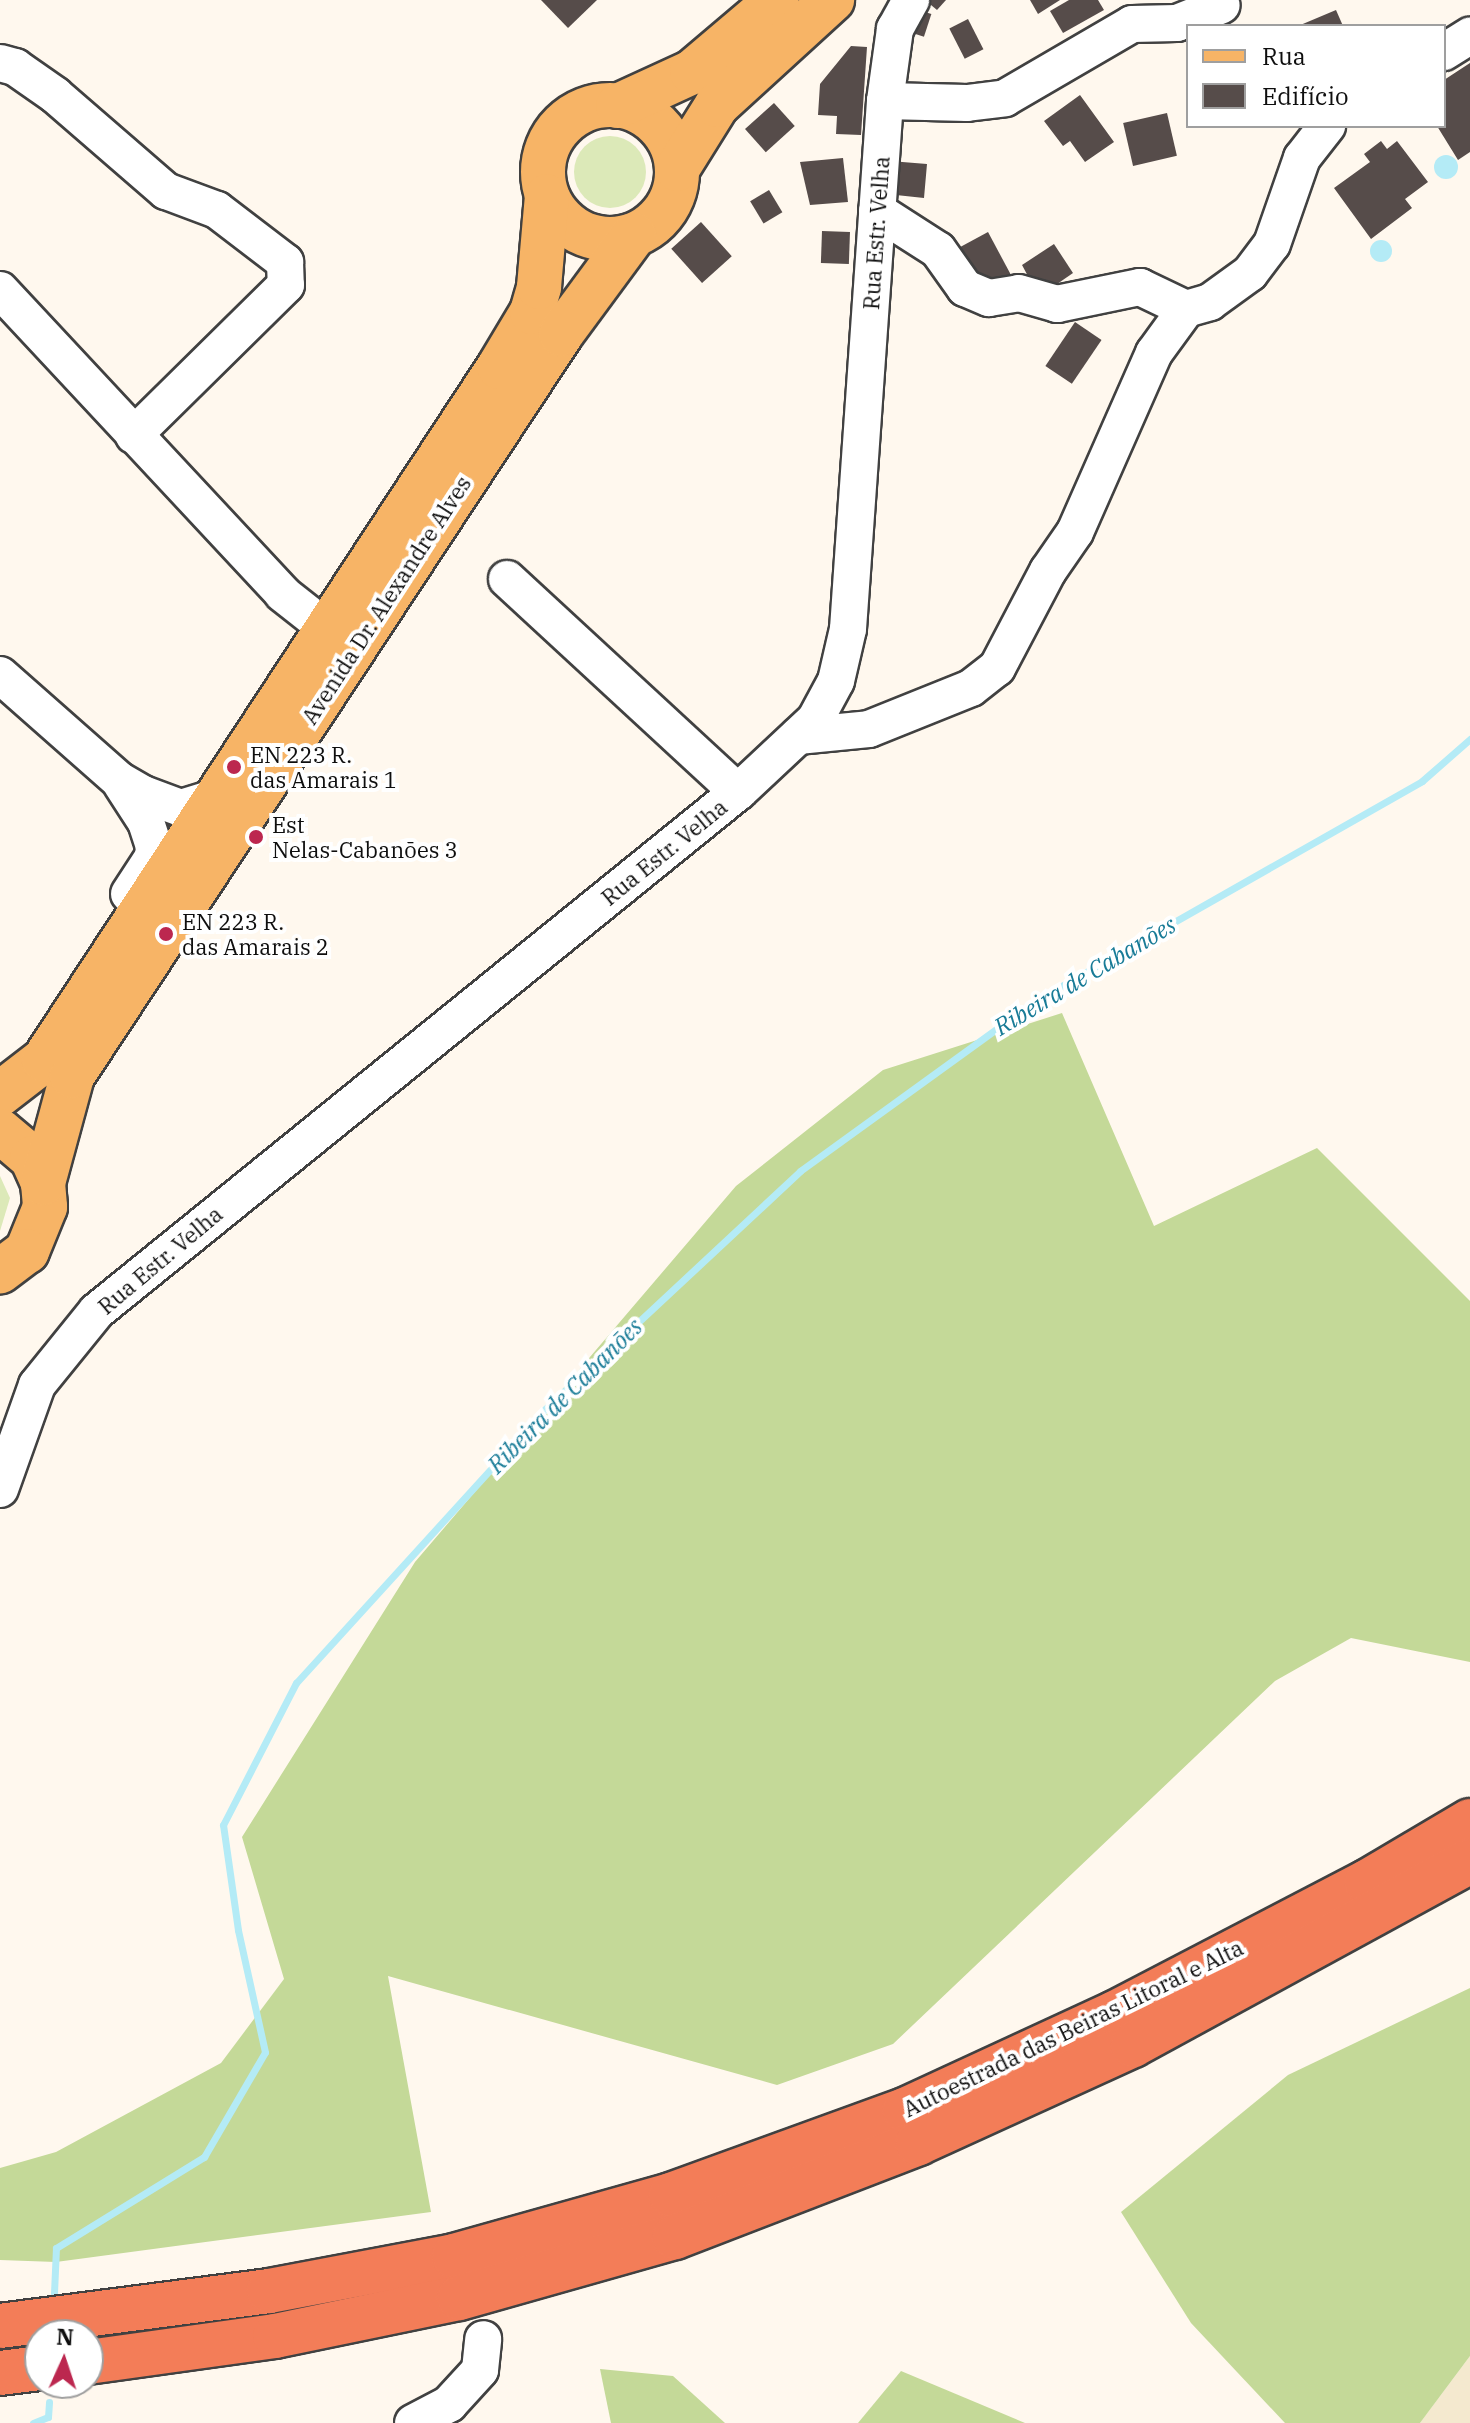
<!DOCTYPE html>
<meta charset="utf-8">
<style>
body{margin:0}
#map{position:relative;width:1470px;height:2423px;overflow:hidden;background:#fff8ee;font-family:"IBM Plex Serif",serif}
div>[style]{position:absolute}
.farmland>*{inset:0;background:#f4e9cf}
.green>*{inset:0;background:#dce9b8}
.round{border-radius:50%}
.forest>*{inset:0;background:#c4d998}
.water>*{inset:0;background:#b4ebf6}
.stream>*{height:7px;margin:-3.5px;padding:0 3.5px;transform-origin:3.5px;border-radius:3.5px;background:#b4ebf6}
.building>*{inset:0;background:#564c4a;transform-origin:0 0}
.roads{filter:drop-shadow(2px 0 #414141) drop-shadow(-2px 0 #414141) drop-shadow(0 2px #414141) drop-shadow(0 -2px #414141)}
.minor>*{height:36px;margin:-18px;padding:0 18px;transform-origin:18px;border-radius:18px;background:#fff}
.major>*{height:44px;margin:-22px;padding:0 22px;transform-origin:22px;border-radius:22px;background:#f7b466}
.major>.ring{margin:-22px;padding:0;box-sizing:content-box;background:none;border:44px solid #f7b466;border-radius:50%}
.highway>*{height:44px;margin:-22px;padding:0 22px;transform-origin:22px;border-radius:22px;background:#f37d58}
.dots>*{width:22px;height:22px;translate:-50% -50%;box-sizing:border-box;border:4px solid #fff;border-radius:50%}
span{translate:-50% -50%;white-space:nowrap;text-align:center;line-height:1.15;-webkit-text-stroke:8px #fff;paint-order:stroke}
.street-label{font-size:22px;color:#0e0e0e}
.poi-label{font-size:22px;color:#0e0e0e}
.left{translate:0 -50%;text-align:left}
.water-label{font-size:24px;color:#187b97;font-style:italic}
.legend{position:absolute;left:1186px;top:24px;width:260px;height:104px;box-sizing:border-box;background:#fff;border:2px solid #9f9f9f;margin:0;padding:10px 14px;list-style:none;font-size:24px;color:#0e0e0e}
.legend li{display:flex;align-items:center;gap:16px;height:40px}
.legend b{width:40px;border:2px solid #9f9f9f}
.north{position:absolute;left:24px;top:2319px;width:80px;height:80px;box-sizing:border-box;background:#fff;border:2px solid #9f9f9f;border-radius:50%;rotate:3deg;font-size:22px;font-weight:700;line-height:32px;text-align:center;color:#0e0e0e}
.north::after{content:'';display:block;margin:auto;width:28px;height:36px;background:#bc274f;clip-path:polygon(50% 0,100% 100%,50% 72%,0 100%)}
</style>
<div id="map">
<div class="farmland">
<i style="clip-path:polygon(1470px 2356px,1470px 2423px,1420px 2423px)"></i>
</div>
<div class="green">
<i class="round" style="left:574px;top:136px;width:72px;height:72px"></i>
<i style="clip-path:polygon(0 1176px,10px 1198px,0 1231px)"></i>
</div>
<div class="forest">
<i style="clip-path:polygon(1062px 1013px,1154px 1226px,1317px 1148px,1470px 1301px,1470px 1662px,1351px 1638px,1275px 1681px,893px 2044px,777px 2085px,388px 1976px,431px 2212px,56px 2262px,0 2260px,0 2168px,56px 2152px,221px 2063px,284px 1979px,242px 1837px,415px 1562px,736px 1186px,883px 1070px)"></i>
<i style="clip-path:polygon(1470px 1988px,1470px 2356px,1420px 2423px,1285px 2423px,1191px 2323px,1121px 2212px,1288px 2075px)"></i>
<i style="clip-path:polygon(600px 2369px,673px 2376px,725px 2423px,611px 2423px)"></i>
<i style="clip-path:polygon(901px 2371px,1025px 2423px,858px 2423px)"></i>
</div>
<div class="water">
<i class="round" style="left:1434px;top:155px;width:24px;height:24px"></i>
<i class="round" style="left:1370px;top:240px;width:22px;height:22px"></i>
</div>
<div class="stream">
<i style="left:54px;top:2293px;width:45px;rotate:-87.5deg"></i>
<i style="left:56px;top:2248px;width:174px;rotate:-31.6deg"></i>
<i style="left:204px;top:2157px;width:121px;rotate:-59.8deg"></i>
<i style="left:265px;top:2052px;width:125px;rotate:-102.5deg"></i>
<i style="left:238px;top:1930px;width:106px;rotate:-98.1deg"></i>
<i style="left:223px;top:1825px;width:160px;rotate:-62.8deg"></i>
<i style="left:296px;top:1683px;width:370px;rotate:-47.7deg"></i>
<i style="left:545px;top:1409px;width:349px;rotate:-43deg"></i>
<i style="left:800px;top:1171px;width:290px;rotate:-35.9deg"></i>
<i style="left:1035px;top:1001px;width:445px;rotate:-29.6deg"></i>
<i style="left:1422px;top:781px;width:64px;rotate:-41.2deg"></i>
<i style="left:33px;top:2423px;width:16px;rotate:-22deg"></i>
<i style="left:48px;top:2417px;width:15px;rotate:-86deg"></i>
</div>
<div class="building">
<i style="clip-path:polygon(541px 0,597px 0,568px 28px)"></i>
<i style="clip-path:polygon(925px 0,946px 0,937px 10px)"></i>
<i style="clip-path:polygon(1030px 0,1060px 0,1038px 14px)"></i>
<i style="clip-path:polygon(1069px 0,1098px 0,1104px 10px,1063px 33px,1050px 11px)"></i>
<i style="left:919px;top:10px;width:13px;height:24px;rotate:18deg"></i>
<i style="clip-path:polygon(1336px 10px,1343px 26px,1298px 26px)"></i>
<i style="left:968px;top:19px;width:34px;height:21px;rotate:63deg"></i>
<i style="clip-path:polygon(851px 46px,867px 47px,861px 135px,836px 134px,837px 116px,818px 115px,820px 84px)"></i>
<i style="clip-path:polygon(1470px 63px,1470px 152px,1458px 160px,1437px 126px,1444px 126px,1444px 80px)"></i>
<i style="clip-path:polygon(1080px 95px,1114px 142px,1085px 162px,1070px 141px,1063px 146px,1044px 121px)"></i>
<i style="left:774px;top:103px;width:31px;height:39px;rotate:48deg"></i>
<i style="left:1167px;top:113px;width:44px;height:45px;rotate:77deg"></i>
<i style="clip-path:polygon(1381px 141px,1387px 149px,1397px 141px,1428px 182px,1405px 199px,1412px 208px,1371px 239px,1334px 188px,1370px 162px,1364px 154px)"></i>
<i style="clip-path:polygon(843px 158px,848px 202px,810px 205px,800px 162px)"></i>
<i style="clip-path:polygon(890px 161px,927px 164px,924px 198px,896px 195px,897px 186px,888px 185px)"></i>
<i style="left:769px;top:190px;width:26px;height:22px;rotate:59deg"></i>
<i style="left:701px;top:222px;width:46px;height:40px;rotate:48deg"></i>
<i style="left:822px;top:231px;width:28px;height:32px;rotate:2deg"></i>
<i style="clip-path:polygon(988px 232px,1011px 275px,981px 286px,951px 252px)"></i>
<i style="clip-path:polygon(1054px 244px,1073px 273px,1047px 291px,1030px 280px,1022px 265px)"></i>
<i style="left:1075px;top:322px;width:32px;height:53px;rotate:34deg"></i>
</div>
<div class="roads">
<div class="minor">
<i style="left:1444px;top:52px;width:31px;rotate:-32deg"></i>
<i style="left:0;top:63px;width:16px;rotate:15deg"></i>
<i style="left:15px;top:67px;width:49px;rotate:35deg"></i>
<i style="left:55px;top:95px;width:147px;rotate:40.9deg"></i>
<i style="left:166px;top:191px;width:54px;rotate:20.4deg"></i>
<i style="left:217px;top:210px;width:86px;rotate:37.4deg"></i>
<i style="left:285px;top:262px;width:23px;rotate:88deg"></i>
<i style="left:286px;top:285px;width:214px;rotate:135.4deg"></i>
<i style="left:885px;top:101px;width:82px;rotate:1.4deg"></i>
<i style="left:967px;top:103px;width:38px;rotate:-7deg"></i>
<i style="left:1005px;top:98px;width:147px;rotate:-30.2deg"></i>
<i style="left:1132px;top:24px;width:45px;rotate:-1.3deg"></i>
<i style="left:1177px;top:23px;width:48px;rotate:-21.8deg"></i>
<i style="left:877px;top:211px;width:72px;rotate:32.6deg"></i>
<i style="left:938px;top:250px;width:47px;rotate:54.6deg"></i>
<i style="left:965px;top:288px;width:26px;rotate:23deg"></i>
<i style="left:989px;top:298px;width:30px;rotate:-9deg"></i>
<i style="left:1019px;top:293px;width:40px;rotate:16deg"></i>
<i style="left:1057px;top:304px;width:85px;rotate:-11.6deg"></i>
<i style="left:1140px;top:287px;width:51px;rotate:25.6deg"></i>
<i style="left:1186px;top:309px;width:25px;rotate:-16deg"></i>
<i style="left:1210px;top:302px;width:49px;rotate:-35.9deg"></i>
<i style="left:1250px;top:273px;width:36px;rotate:-53deg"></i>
<i style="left:1272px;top:244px;width:91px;rotate:-70.8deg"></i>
<i style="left:1302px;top:158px;width:41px;rotate:-52deg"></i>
<i style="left:0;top:290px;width:415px;rotate:47deg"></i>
<i style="left:283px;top:594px;width:55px;rotate:38.3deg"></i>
<i style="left:507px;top:579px;width:314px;rotate:42.7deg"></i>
<i style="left:0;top:675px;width:159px;rotate:41.4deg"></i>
<i style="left:119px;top:780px;width:28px;rotate:30deg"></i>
<i style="left:143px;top:794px;width:40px;rotate:20.2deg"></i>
<i style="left:181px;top:808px;width:34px;rotate:-17deg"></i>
<i style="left:798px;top:736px;width:71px;rotate:-5.6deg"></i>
<i style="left:869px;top:729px;width:110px;rotate:-21.9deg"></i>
<i style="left:971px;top:688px;width:33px;rotate:-38deg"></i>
<i style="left:997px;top:668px;width:110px;rotate:-62.3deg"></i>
<i style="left:1048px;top:571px;width:47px;rotate:-55.3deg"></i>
<i style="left:1075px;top:532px;width:196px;rotate:-66.2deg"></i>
<i style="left:1154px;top:353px;width:54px;rotate:-54deg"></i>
<i style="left:122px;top:785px;width:44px;rotate:57deg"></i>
<i style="left:146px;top:822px;width:25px;rotate:72deg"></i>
<i style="left:154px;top:846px;width:11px;rotate:95deg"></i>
<i style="left:153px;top:857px;width:44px;rotate:123deg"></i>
<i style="left:0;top:1489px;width:110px;rotate:-70.4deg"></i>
<i style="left:37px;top:1385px;width:95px;rotate:-51deg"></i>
<i style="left:97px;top:1311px;width:825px;rotate:-39deg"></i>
<i style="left:738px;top:792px;width:105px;rotate:-43.1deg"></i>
<i style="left:815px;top:720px;width:44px;rotate:-61.7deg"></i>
<i style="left:836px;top:681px;width:53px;rotate:-77deg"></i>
<i style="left:848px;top:629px;width:529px;rotate:-85.99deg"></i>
<i style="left:885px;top:101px;width:73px;rotate:-82.1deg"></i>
<i style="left:895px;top:29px;width:33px;rotate:-61deg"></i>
<i style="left:413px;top:2423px;width:41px;rotate:-27.8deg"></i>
<i style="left:449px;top:2404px;width:46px;rotate:-47.6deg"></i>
<i style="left:480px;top:2370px;width:31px;rotate:-84deg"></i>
</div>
<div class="major">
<i class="ring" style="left:543px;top:105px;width:90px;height:90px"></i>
<i style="left:618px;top:106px;width:81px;rotate:-24.7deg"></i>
<i style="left:692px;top:72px;width:111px;rotate:-40.3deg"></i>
<i style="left:677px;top:169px;width:75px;rotate:-58deg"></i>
<i style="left:717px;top:105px;width:156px;rotate:-42.4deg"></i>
<i style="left:0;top:1094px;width:56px;rotate:-37.7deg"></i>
<i style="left:44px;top:1060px;width:829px;rotate:-56.71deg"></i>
<i style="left:499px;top:367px;width:64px;rotate:-59deg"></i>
<i style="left:532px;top:312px;width:26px;rotate:-74deg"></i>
<i style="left:539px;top:287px;width:91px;rotate:-85deg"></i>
<i style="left:0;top:1131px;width:42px;rotate:40.2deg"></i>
<i style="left:32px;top:1158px;width:27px;rotate:66deg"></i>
<i style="left:43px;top:1183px;width:24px;rotate:85deg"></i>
<i style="left:45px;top:1207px;width:48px;rotate:112.2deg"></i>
<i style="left:27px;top:1251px;width:34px;rotate:143deg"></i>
<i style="left:43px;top:1183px;width:111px;rotate:-74.8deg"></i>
<i style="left:72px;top:1076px;width:889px;rotate:-56.61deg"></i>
<i style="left:561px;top:334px;width:123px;rotate:-53.6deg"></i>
</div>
<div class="highway">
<i style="left:0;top:2326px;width:271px;rotate:-7.4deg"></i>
<i style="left:269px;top:2291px;width:188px;rotate:-10.7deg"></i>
<i style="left:454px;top:2256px;width:225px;rotate:-15.7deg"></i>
<i style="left:671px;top:2195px;width:249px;rotate:-20deg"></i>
<i style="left:905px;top:2110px;width:231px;rotate:-24.8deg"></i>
<i style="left:1115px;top:2013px;width:284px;rotate:-27.5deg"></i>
<i style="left:1367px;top:1882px;width:120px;rotate:-30.6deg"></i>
<i style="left:88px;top:2362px;width:189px;rotate:-7.9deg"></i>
<i style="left:275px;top:2336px;width:188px;rotate:-11.7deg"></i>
<i style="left:459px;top:2298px;width:224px;rotate:-15.8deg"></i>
<i style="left:675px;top:2237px;width:261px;rotate:-21.1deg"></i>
<i style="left:918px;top:2143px;width:236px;rotate:-24.5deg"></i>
<i style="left:1133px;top:2045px;width:384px;rotate:-28.6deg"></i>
<i style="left:0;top:2373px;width:40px;rotate:-7.1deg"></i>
</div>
</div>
<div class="dots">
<i style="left:234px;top:767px;background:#bc274f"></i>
<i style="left:256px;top:837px;background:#bc274f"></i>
<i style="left:166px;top:934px;background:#bc274f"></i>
</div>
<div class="street-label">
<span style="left:876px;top:233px;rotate:-86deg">Rua Estr. Velha</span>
<span style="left:386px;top:600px;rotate:-57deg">Avenida Dr. Alexandre Alves</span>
<span style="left:664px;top:852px;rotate:-39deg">Rua Estr. Velha</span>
<span style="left:160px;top:1260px;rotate:-40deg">Rua Estr. Velha</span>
<span style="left:1073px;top:2028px;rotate:-26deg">Autoestrada das Beiras Litoral e Alta</span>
</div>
<div class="poi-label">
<span class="left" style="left:250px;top:767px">EN 223 R.<br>das Amarais 1</span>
<span class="left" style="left:272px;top:837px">Est<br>Nelas-Cabanões 3</span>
<span class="left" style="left:182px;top:934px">EN 223 R.<br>das Amarais 2</span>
</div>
<div class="water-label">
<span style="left:1085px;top:976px;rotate:-31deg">Ribeira de Cabanões</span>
<span style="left:565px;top:1396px;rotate:-45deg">Ribeira de Cabanões</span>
</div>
<ul class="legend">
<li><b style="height:10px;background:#f7b466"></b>Rua</li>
<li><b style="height:22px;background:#564c4a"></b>Edifício</li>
</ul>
<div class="north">N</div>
</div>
